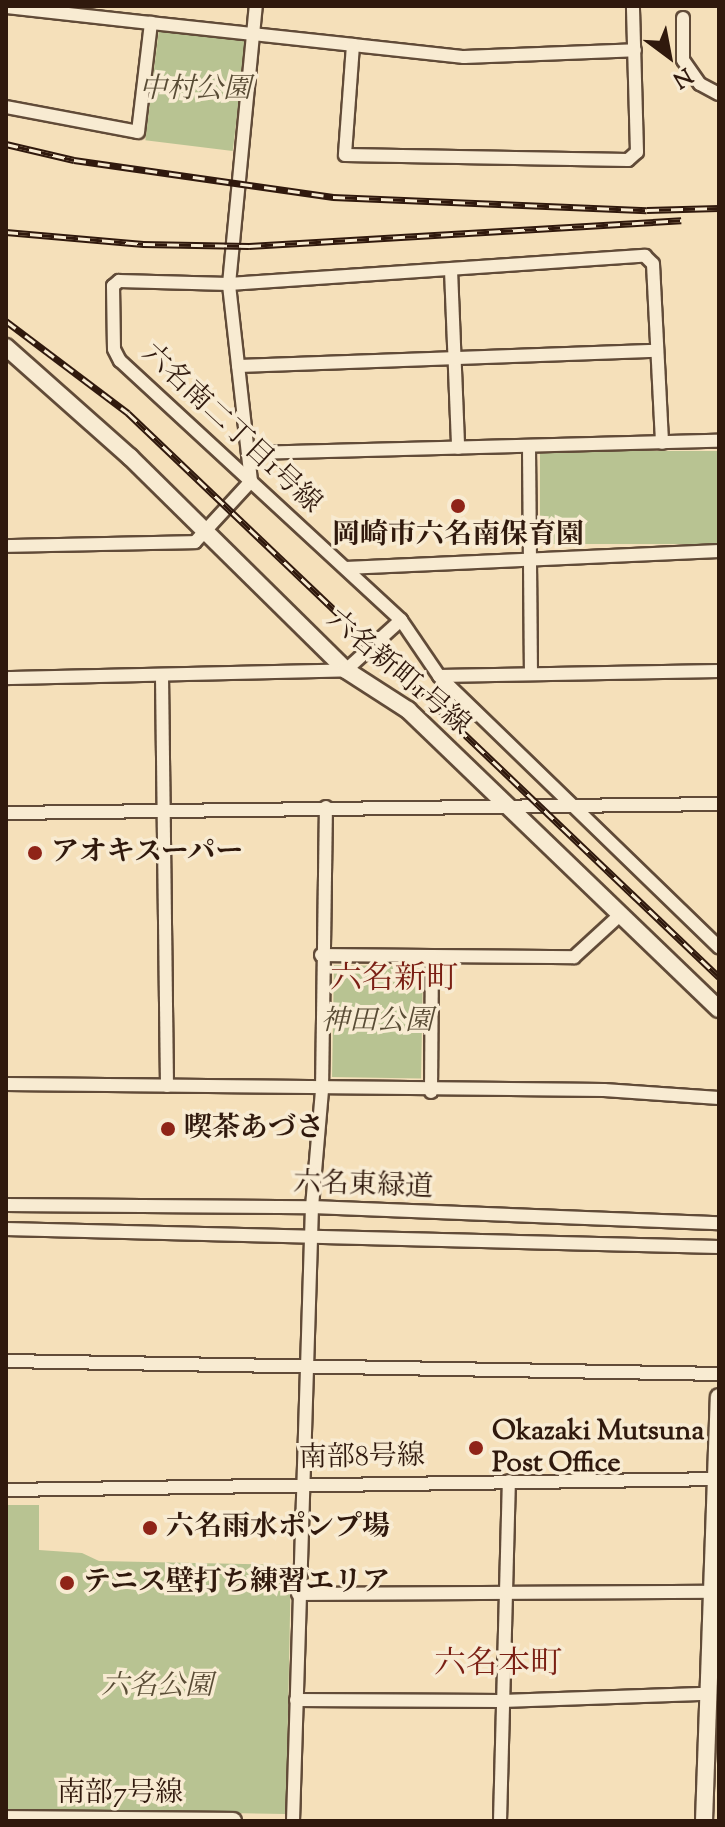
<!DOCTYPE html>
<meta charset="utf-8">
<style>
body{margin:0}
#map{position:relative;width:725px;height:1827px;overflow:hidden;background:#f5e0ba;font-family:"Sorts Mill Goudy","Noto Serif JP",serif}
div>[style]{position:absolute}
.green>*{inset:0;background:#b8c392;transform-origin:0 0}
.roads{filter:drop-shadow(2px 0 #614b38) drop-shadow(-2px 0 #614b38) drop-shadow(0 2px #614b38) drop-shadow(0 -2px #614b38)}
.minor>*{height:12px;margin:-6px;padding:0 6px;transform-origin:6px;border-radius:6px;background:#f8ebd2}
.tertiary>*{height:16px;margin:-8px;padding:0 8px;transform-origin:8px;border-radius:8px;background:#f8ebd2}
.rail>*{height:7px;margin-top:-3.5px;transform-origin:0;background:repeating-linear-gradient(90deg,#f8ebd2 0 12px,#30190d 0 24px);box-sizing:border-box;border-block:2px solid #30190d}
.dots>*{width:22px;height:22px;translate:-50% -50%;box-sizing:border-box;border:4px solid #f8ebd2;border-radius:50%}
span{translate:-50% -50%;white-space:nowrap;text-align:center;line-height:1.15;-webkit-text-stroke:7px #f8ebd2;paint-order:stroke}
.park-label{font-size:28px;color:#594c35;font-style:italic}
.street-label{font-size:28px;color:#30190d}
.poi-label{font-size:28px;color:#30190d;font-weight:700}
.left{translate:0 -50%;text-align:left}
.quarter-label{font-size:32px;color:#7a1f14}
.frame{position:absolute;inset:0;border:8px solid #30190d;pointer-events:none}
.north{position:absolute;left:629px;top:16px;width:80px;height:80px;-webkit-text-stroke:6px #f8ebd2;paint-order:stroke;rotate:148deg;font-size:22px;font-weight:700;line-height:32px;text-align:center;color:#30190d}
.north::after{content:'';display:block;margin:auto;width:28px;height:36px;background:#30190d;clip-path:polygon(50% 0,100% 100%,50% 72%,0 100%)}
</style>
<div id="map">
<div class="green">
<i style="left:159px;top:29px;width:88px;height:112px;rotate:7deg"></i>
<i style="left:719px;top:451px;width:93px;height:179px;rotate:90deg"></i>
<i style="left:334px;top:965px;width:89px;height:112px;rotate:1deg"></i>
<i style="clip-path:polygon(6px 1505px,39px 1505px,39px 1550px,82px 1553px,99px 1561px,291px 1565px,286px 1814px,6px 1809px)"></i>
</div>
<div class="roads">
<div class="minor">
<i style="left:6px;top:7px;width:146px;rotate:6.3deg"></i>
<i style="left:683px;top:18px;width:42px;rotate:90deg"></i>
<i style="left:683px;top:60px;width:29px;rotate:55deg"></i>
<i style="left:700px;top:84px;width:21px;rotate:28deg"></i>
<i style="left:353px;top:45px;width:112px;rotate:6.2deg"></i>
<i style="left:464px;top:57px;width:171px;rotate:-2.3deg"></i>
<i style="left:6px;top:107px;width:134px;rotate:10.7deg"></i>
<i style="left:138px;top:132px;width:110px;rotate:-83.2deg"></i>
<i style="left:151px;top:23px;width:203px;rotate:6.2deg"></i>
<i style="left:353px;top:45px;width:110px;rotate:94.2deg"></i>
<i style="left:345px;top:155px;width:283px;rotate:1deg"></i>
<i style="left:628px;top:160px;width:12px;rotate:-42deg"></i>
<i style="left:637px;top:152px;width:146px;rotate:-91.6deg"></i>
<i style="left:451px;top:270px;width:178px;rotate:87.7deg"></i>
<i style="left:238px;top:366px;width:419px;rotate:-2.1deg"></i>
<i style="left:529px;top:448px;width:226px;rotate:89.5deg"></i>
<i style="left:248px;top:453px;width:471px;rotate:-1.5deg"></i>
<i style="left:6px;top:546px;width:189px;rotate:-1.2deg"></i>
<i style="left:195px;top:542px;width:83px;rotate:-47.4deg"></i>
<i style="left:251px;top:481px;width:198px;rotate:-96.4deg"></i>
<i style="left:229px;top:284px;width:279px;rotate:-84.5deg"></i>
<i style="left:346px;top:568px;width:373px;rotate:-2.6deg"></i>
<i style="left:401px;top:620px;width:68px;rotate:55.8deg"></i>
<i style="left:439px;top:676px;width:390px;rotate:44.1deg"></i>
<i style="left:162px;top:676px;width:410px;rotate:89.3deg"></i>
<i style="left:439px;top:676px;width:280px;rotate:-1deg"></i>
<i style="left:6px;top:678px;width:340px;rotate:-1.3deg"></i>
<i style="left:346px;top:670px;width:74px;rotate:-42.3deg"></i>
<i style="left:401px;top:620px;width:382px;rotate:-137.3deg"></i>
<i style="left:120px;top:361px;width:13px;rotate:-117deg"></i>
<i style="left:114px;top:349px;width:63px;rotate:-90.9deg"></i>
<i style="left:113px;top:286px;width:8px;rotate:-40deg"></i>
<i style="left:119px;top:281px;width:110px;rotate:1.6deg"></i>
<i style="left:229px;top:284px;width:417px;rotate:-3.9deg"></i>
<i style="left:645px;top:256px;width:11px;rotate:45deg"></i>
<i style="left:653px;top:264px;width:179px;rotate:87.1deg"></i>
<i style="left:6px;top:813px;width:713px;rotate:-0.72deg"></i>
<i style="left:321px;top:955px;width:253px;rotate:0.5deg"></i>
<i style="left:574px;top:957px;width:64px;rotate:-42.5deg"></i>
<i style="left:6px;top:1084px;width:598px;rotate:0.57deg"></i>
<i style="left:604px;top:1090px;width:115px;rotate:4deg"></i>
<i style="left:431px;top:1092px;width:135px;rotate:-89.6deg"></i>
<i style="left:6px;top:1205px;width:306px;rotate:0.4deg"></i>
<i style="left:312px;top:1207px;width:407px;rotate:2.3deg"></i>
<i style="left:6px;top:1229px;width:713px;rotate:1.45deg"></i>
<i style="left:6px;top:1361px;width:713px;rotate:1.04deg"></i>
<i style="left:6px;top:1490px;width:713px;rotate:-0.88deg"></i>
<i style="left:298px;top:1594px;width:413px;rotate:-0.3deg"></i>
<i style="left:296px;top:1700px;width:206px;rotate:0.3deg"></i>
<i style="left:502px;top:1701px;width:205px;rotate:-2deg"></i>
<i style="left:293px;top:1821px;width:614px;rotate:-88.23deg"></i>
<i style="left:312px;top:1207px;width:117px;rotate:-85.1deg"></i>
<i style="left:322px;top:1090px;width:283px;rotate:-89.2deg"></i>
<i style="left:500px;top:1821px;width:340px;rotate:-88.5deg"></i>
</div>
<div class="tertiary">
<i style="left:6px;top:347px;width:166px;rotate:41.6deg"></i>
<i style="left:130px;top:457px;width:303px;rotate:44.6deg"></i>
<i style="left:346px;top:670px;width:74px;rotate:32.8deg"></i>
<i style="left:408px;top:710px;width:431px;rotate:43.9deg"></i>
<i style="left:6px;top:1819px;width:227px;rotate:0.5deg"></i>
<i style="left:704px;top:1821px;width:424px;rotate:-88deg"></i>
</div>
</div>
<div class="rail">
<i style="left:6px;top:144px;width:70px;rotate:13.2deg"></i>
<i style="left:74px;top:160px;width:262px;rotate:8.1deg"></i>
<i style="left:333px;top:197px;width:314px;rotate:2.4deg"></i>
<i style="left:647px;top:210px;width:72px;rotate:-1.6deg"></i>
<i style="left:6px;top:232px;width:138px;rotate:5deg"></i>
<i style="left:143px;top:244px;width:106px;rotate:1.1deg"></i>
<i style="left:249px;top:246px;width:433px;rotate:-3.4deg"></i>
<i style="left:6px;top:321px;width:153px;rotate:37deg"></i>
<i style="left:128px;top:413px;width:817px;rotate:43.66deg"></i>
</div>
<div class="dots">
<i style="left:458px;top:506px;background:#8f2418"></i>
<i style="left:35px;top:853px;background:#8f2418"></i>
<i style="left:168px;top:1129px;background:#8f2418"></i>
<i style="left:476px;top:1448px;background:#8f2418"></i>
<i style="left:150px;top:1528px;background:#8f2418"></i>
<i style="left:67px;top:1583px;background:#8f2418"></i>
</div>
<div class="park-label">
<span style="left:195px;top:90px">中村公園</span>
<span style="left:377px;top:1022px">神田公園</span>
<span style="left:157px;top:1687px">六名公園</span>
</div>
<div class="street-label">
<span style="left:231px;top:429px;rotate:43deg">六名南二丁目1号線</span>
<span style="left:398px;top:673px;rotate:40deg">六名新町1号線</span>
<span style="left:363px;top:1186px;rotate:2deg">六名東緑道</span>
<span style="left:362px;top:1458px;rotate:-1deg">南部8号線</span>
<span style="left:120px;top:1794px">南部7号線</span>
</div>
<div class="poi-label">
<span style="left:458px;top:536px">岡崎市六名南保育園</span>
<span class="left" style="left:51px;top:853px">アオキスーパー</span>
<span class="left" style="left:184px;top:1129px">喫茶あづさ</span>
<span class="left" style="left:492px;top:1448px">Okazaki Mutsuna<br>Post Office</span>
<span class="left" style="left:166px;top:1528px">六名雨水ポンプ場</span>
<span class="left" style="left:83px;top:1583px">テニス壁打ち練習エリア</span>
</div>
<div class="quarter-label">
<span style="left:394px;top:980px">六名新町</span>
<span style="left:498px;top:1665px">六名本町</span>
</div>
<div class="frame"></div>
<div class="north">N</div>
</div>
